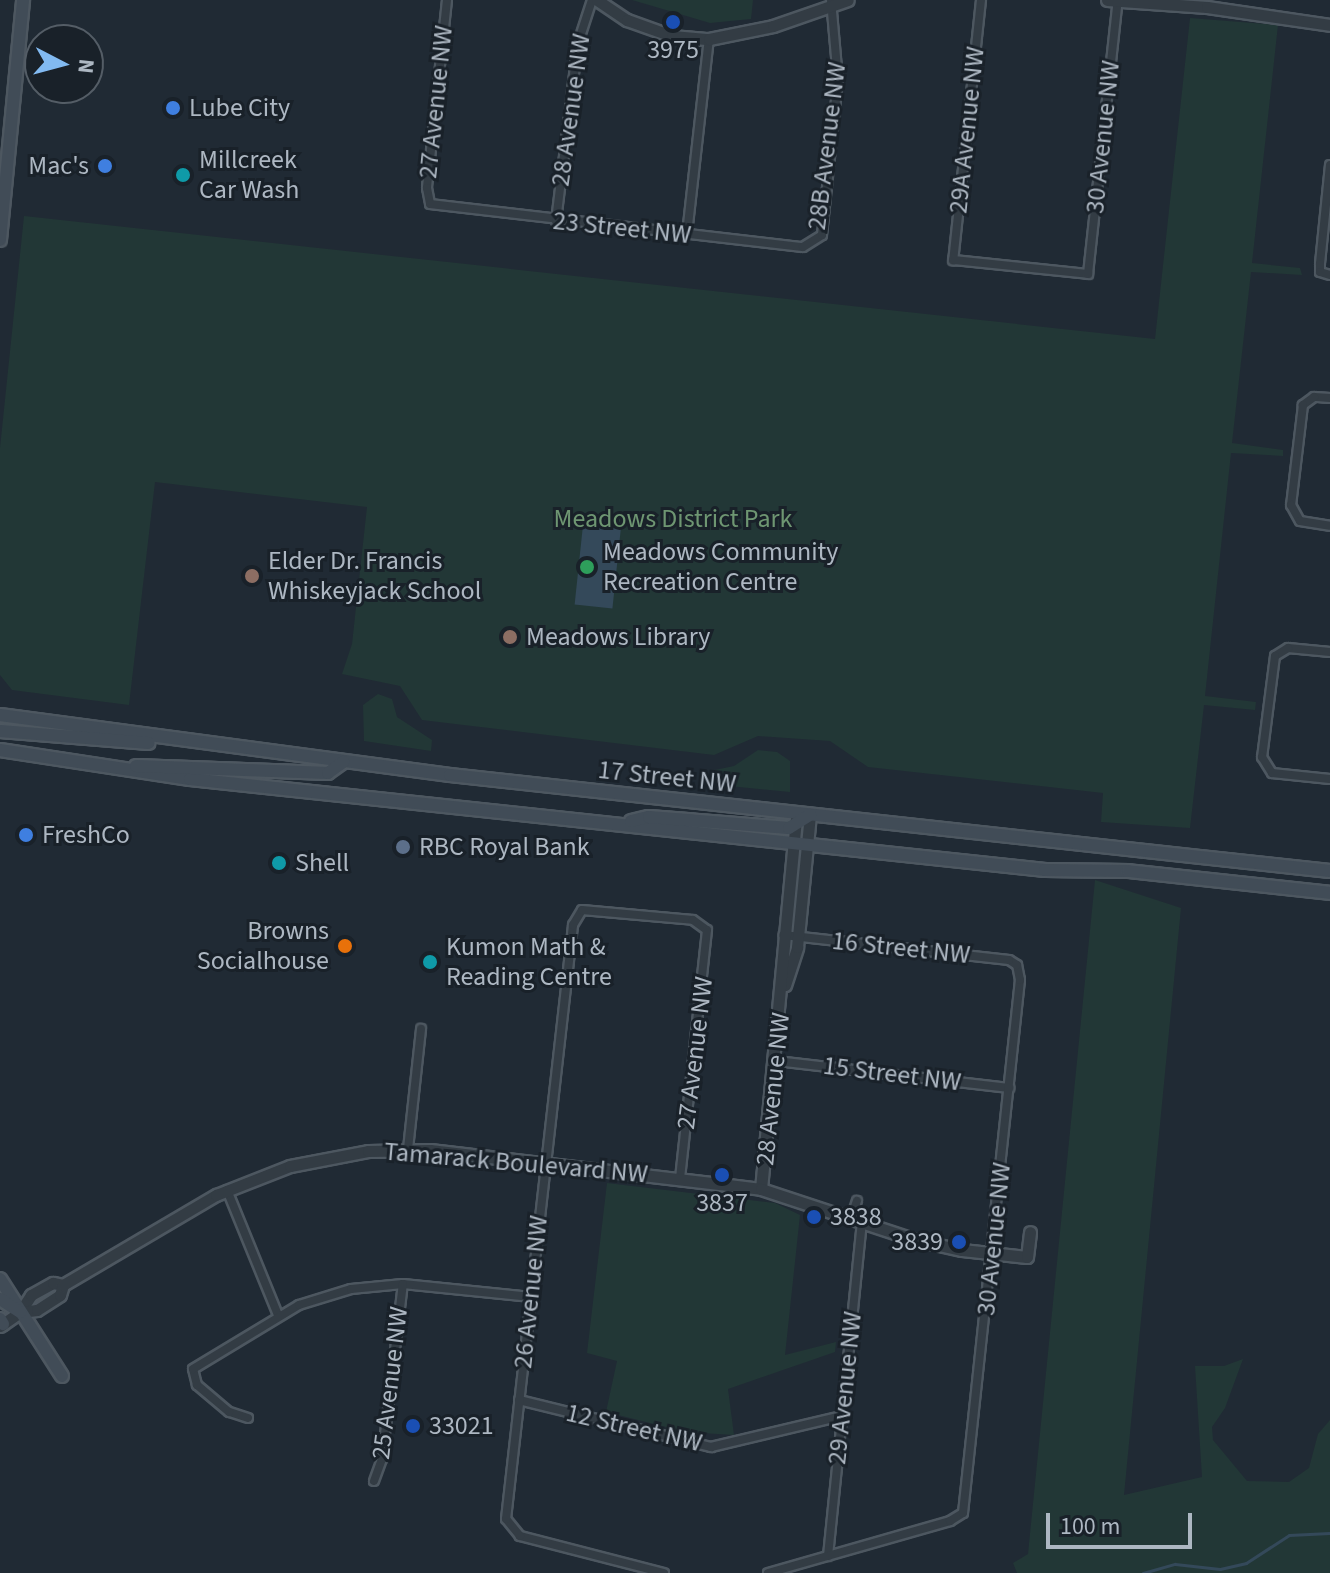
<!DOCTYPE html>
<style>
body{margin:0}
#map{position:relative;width:1330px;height:1573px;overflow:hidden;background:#202a34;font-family:"Source Sans 3",sans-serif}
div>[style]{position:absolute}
.green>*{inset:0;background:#223736}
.water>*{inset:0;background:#34495a;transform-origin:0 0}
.stream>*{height:3px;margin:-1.5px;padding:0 1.5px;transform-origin:1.5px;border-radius:1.5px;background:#34495a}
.roads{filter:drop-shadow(2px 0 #4d5760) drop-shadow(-2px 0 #4d5760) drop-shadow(0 2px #4d5760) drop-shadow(0 -2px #4d5760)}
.minor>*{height:8px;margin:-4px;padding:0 4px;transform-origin:4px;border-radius:4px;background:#333c44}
.tertiary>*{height:11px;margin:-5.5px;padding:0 5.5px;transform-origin:5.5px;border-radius:5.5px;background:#333c44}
.secondary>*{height:12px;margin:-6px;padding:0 6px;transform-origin:6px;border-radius:6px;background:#414c57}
.dots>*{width:22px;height:22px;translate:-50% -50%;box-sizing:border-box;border:4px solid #192129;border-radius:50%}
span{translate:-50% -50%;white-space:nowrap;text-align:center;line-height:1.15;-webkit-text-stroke:6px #192129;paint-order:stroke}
.poi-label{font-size:26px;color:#adb7c2}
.left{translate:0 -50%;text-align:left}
.right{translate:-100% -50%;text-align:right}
.street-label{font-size:26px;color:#adb7c2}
.park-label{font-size:26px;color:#6e9672}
.north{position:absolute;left:24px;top:24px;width:80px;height:80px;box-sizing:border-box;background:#192129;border:2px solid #545d66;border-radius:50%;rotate:96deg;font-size:22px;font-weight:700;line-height:32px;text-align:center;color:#adb7c2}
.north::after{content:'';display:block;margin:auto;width:28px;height:36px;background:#82baf1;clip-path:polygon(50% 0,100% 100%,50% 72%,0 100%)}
.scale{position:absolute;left:1046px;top:1513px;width:146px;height:36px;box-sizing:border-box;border:4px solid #adb7c2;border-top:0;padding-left:10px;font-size:24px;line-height:28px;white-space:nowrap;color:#adb7c2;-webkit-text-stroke:6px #192129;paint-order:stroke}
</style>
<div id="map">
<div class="green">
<i style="clip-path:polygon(632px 0,753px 0,751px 19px,710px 23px)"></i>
<i style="clip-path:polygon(1190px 18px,1278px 25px,1252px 263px,1300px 268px,1302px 275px,1251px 272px,1232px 443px,1283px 450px,1283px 456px,1231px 453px,1205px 696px,1256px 702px,1255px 710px,1204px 705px,1190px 828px,1101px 822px,1103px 793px,868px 767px,830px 741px,758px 736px,714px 755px,422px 720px,400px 686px,342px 674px,352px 644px,367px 507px,155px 482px,129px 705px,12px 690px,0 675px,0 448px,24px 216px,1155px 339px)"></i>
<i style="clip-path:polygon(378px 694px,392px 699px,397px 717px,432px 740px,431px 751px,364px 741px,363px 705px)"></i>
<i style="clip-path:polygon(758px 750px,777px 752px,790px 761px,790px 792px,709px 784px,710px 771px,734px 766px)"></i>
<i style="clip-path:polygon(1095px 880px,1181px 908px,1124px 1495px,1202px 1477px,1195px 1366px,1224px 1366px,1243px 1359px,1225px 1408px,1212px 1427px,1213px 1440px,1247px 1481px,1289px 1482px,1309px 1468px,1318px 1434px,1330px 1420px,1330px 1573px,1017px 1573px,1013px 1563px,1028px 1554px)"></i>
<i style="clip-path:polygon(607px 1183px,775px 1203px,800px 1215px,785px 1355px,836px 1342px,835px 1352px,728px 1389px,734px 1435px,686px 1432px,606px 1412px,617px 1361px,587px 1353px)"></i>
</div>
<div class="water">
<i style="left:583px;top:525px;width:38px;height:80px;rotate:6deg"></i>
</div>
<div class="stream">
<i style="left:1143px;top:1573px;width:33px;rotate:-16deg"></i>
<i style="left:1175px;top:1564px;width:45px;rotate:6.3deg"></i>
<i style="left:1220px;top:1569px;width:27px;rotate:-13deg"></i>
<i style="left:1246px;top:1563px;width:51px;rotate:-33.1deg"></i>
<i style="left:1289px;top:1535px;width:41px;rotate:-2.8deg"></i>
</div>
<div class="roads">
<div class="minor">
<i style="left:447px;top:0;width:189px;rotate:96.1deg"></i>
<i style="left:427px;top:188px;width:16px;rotate:79deg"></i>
<i style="left:430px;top:204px;width:375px;rotate:6.6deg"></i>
<i style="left:803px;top:247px;width:22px;rotate:-32deg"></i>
<i style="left:822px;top:235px;width:156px;rotate:-84.1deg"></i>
<i style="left:838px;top:80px;width:80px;rotate:-95deg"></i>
<i style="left:981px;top:0;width:262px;rotate:96.1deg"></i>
<i style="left:953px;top:260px;width:136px;rotate:5.9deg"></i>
<i style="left:1088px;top:274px;width:276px;rotate:-83.8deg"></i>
<i style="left:1330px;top:165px;width:100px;rotate:95.8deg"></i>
<i style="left:1320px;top:264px;width:8px;rotate:90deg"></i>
<i style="left:1320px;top:272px;width:10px;rotate:17deg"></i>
<i style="left:556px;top:221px;width:179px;rotate:-83deg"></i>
<i style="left:578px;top:43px;width:45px;rotate:-72deg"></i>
<i style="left:687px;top:234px;width:196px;rotate:-83.6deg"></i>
<i style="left:1330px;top:398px;width:16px;rotate:-176deg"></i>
<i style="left:1314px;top:397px;width:14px;rotate:144deg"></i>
<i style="left:1303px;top:405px;width:101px;rotate:96.8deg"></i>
<i style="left:1291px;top:505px;width:18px;rotate:61deg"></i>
<i style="left:1300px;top:521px;width:30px;rotate:9deg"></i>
<i style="left:1330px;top:652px;width:42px;rotate:-174.6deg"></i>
<i style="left:1288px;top:648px;width:15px;rotate:148deg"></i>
<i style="left:1275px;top:656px;width:102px;rotate:97.3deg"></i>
<i style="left:1262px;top:757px;width:19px;rotate:58deg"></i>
<i style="left:1272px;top:773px;width:58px;rotate:5.9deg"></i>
<i style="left:776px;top:1061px;width:235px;rotate:6.6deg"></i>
<i style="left:408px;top:1149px;width:121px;rotate:-83.8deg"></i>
<i style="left:227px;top:1190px;width:135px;rotate:67.8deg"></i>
<i style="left:852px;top:1216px;width:16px;rotate:-72deg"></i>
<i style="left:519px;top:1400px;width:198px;rotate:13.8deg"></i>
<i style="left:711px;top:1447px;width:135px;rotate:-13.3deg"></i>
<i style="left:248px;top:1418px;width:20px;rotate:-162deg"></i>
<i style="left:229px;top:1412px;width:42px;rotate:-139.8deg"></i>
<i style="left:197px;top:1385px;width:16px;rotate:-104deg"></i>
<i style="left:193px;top:1369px;width:124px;rotate:-31.1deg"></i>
<i style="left:299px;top:1305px;width:54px;rotate:-17.1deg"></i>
<i style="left:351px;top:1289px;width:52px;rotate:-5.5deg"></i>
<i style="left:403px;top:1284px;width:129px;rotate:5.8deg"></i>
<i style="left:374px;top:1481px;width:23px;rotate:-70deg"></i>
<i style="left:382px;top:1459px;width:176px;rotate:-83.2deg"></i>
<i style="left:828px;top:1556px;width:338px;rotate:-84.2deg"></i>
<i style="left:664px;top:1573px;width:149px;rotate:-165.6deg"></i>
<i style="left:520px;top:1536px;width:22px;rotate:-129deg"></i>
<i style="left:506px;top:1519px;width:598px;rotate:-83.56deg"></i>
<i style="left:573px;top:925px;width:17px;rotate:-59deg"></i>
<i style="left:582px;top:910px;width:111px;rotate:5.1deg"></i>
<i style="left:693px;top:920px;width:17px;rotate:36deg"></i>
<i style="left:707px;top:930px;width:250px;rotate:96.2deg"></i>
<i style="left:768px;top:1573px;width:189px;rotate:-15.9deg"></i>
<i style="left:950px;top:1521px;width:15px;rotate:-32deg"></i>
<i style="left:963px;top:1513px;width:536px;rotate:-83.9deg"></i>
<i style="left:1020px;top:980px;width:15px;rotate:-101deg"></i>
<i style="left:1017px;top:965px;width:9px;rotate:-148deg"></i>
<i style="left:1009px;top:960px;width:227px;rotate:-173.7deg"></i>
</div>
<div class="tertiary">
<i style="left:597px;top:0;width:36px;rotate:34deg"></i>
<i style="left:627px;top:20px;width:48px;rotate:19.6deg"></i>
<i style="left:672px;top:36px;width:37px;rotate:5deg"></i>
<i style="left:709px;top:39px;width:65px;rotate:-11.5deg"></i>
<i style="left:773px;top:26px;width:79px;rotate:-19.1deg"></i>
<i style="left:1107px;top:0;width:100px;rotate:4deg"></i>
<i style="left:1207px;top:7px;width:124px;rotate:8.3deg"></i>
<i style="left:785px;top:985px;width:40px;rotate:-72deg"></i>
<i style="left:797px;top:947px;width:133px;rotate:-84.4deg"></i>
<i style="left:761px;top:1189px;width:372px;rotate:-84.6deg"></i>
<i style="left:20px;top:1312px;width:20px;rotate:-57deg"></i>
<i style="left:31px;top:1295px;width:25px;rotate:-29deg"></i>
<i style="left:53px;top:1283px;width:10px;rotate:11deg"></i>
<i style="left:0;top:1326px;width:24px;rotate:-35deg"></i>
<i style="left:20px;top:1312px;width:17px;rotate:-7deg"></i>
<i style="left:37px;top:1310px;width:27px;rotate:-33deg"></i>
<i style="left:60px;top:1295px;width:10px;rotate:-73deg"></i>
<i style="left:63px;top:1285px;width:178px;rotate:-30.5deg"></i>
<i style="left:216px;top:1195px;width:79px;rotate:-21.4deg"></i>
<i style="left:290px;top:1166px;width:79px;rotate:-10.9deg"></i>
<i style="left:368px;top:1151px;width:62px;rotate:-0.9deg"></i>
<i style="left:430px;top:1150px;width:333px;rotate:6.7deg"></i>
<i style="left:761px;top:1189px;width:163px;rotate:18.2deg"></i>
<i style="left:916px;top:1240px;width:47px;rotate:12.3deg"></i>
<i style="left:962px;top:1250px;width:65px;rotate:6.1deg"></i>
<i style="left:1027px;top:1257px;width:25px;rotate:-83deg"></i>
</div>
<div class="secondary">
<i style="left:0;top:240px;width:241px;rotate:-84.5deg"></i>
<i style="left:0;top:715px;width:454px;rotate:7.6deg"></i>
<i style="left:450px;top:775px;width:885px;rotate:6.23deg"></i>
<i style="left:0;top:731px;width:149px;rotate:4.6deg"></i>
<i style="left:0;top:750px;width:192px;rotate:8.7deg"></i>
<i style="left:190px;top:779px;width:860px;rotate:6.08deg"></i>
<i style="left:1045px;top:870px;width:83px;rotate:0.7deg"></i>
<i style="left:1128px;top:871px;width:203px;rotate:6.2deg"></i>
<i style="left:136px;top:766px;width:192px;rotate:2.1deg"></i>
<i style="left:328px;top:773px;width:19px;rotate:-36deg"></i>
<i style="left:631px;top:821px;width:18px;rotate:-13deg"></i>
<i style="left:649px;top:817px;width:140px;rotate:4.5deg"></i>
<i style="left:789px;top:828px;width:25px;rotate:-32deg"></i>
<i style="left:0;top:1279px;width:115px;rotate:57.4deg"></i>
<i style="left:0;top:1299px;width:24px;rotate:33deg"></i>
<i style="left:0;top:1319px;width:6px;rotate:59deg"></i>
</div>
</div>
<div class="dots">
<i style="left:673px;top:22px;background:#1a4fb4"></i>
<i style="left:173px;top:108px;background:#3f7fe0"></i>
<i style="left:105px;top:166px;background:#3f7fe0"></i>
<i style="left:183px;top:175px;background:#0f9aa8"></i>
<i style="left:587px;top:567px;background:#2e9e5b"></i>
<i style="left:252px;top:576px;background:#8d6e63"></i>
<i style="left:510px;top:637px;background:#8d6e63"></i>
<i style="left:26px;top:835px;background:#3f7fe0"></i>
<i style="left:403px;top:847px;background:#5c6f8a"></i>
<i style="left:279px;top:863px;background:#0f9aa8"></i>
<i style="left:345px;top:946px;background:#e8710a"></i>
<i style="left:430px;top:962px;background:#0f9aa8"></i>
<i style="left:722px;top:1175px;background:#1a4fb4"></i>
<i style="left:814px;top:1217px;background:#1a4fb4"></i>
<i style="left:959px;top:1242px;background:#1a4fb4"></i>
<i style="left:413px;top:1426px;background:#1a4fb4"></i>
</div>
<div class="poi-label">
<span style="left:673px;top:50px">3975</span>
<span class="left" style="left:189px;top:108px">Lube City</span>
<span class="left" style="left:199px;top:175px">Millcreek<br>Car Wash</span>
<span class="right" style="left:89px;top:166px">Mac's</span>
<span class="left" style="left:603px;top:567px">Meadows Community<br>Recreation Centre</span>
<span class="left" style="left:268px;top:576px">Elder Dr. Francis<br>Whiskeyjack School</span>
<span class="left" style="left:526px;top:637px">Meadows Library</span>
<span class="left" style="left:42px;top:835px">FreshCo</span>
<span class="left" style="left:419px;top:847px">RBC Royal Bank</span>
<span class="left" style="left:295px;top:863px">Shell</span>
<span class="right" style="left:329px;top:946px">Browns<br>Socialhouse</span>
<span class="left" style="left:446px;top:962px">Kumon Math &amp;<br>Reading Centre</span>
<span style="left:722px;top:1203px">3837</span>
<span class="left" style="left:830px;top:1217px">3838</span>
<span class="right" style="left:943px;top:1242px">3839</span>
<span class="left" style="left:429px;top:1426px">33021</span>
</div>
<div class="street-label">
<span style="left:436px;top:102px;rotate:-84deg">27 Avenue NW</span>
<span style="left:571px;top:110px;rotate:-82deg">28 Avenue NW</span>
<span style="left:967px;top:130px;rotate:-84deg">29A Avenue NW</span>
<span style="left:1103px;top:137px;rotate:-84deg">30 Avenue NW</span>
<span style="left:827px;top:146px;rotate:-83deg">28B Avenue NW</span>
<span style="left:622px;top:228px;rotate:6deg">23 Street NW</span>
<span style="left:667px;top:777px;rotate:6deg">17 Street NW</span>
<span style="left:901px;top:948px;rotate:6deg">16 Street NW</span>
<span style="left:695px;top:1053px;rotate:-83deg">27 Avenue NW</span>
<span style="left:892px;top:1074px;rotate:7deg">15 Street NW</span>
<span style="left:773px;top:1089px;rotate:-84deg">28 Avenue NW</span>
<span style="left:516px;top:1163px;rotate:5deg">Tamarack Boulevard NW</span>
<span style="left:994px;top:1239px;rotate:-84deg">30 Avenue NW</span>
<span style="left:531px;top:1292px;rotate:-84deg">26 Avenue NW</span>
<span style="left:390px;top:1383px;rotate:-83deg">25 Avenue NW</span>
<span style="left:845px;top:1388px;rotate:-84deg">29 Avenue NW</span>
<span style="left:634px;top:1428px;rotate:13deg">12 Street NW</span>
</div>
<div class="park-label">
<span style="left:673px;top:519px">Meadows District Park</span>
</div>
<div class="north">N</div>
<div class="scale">100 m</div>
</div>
